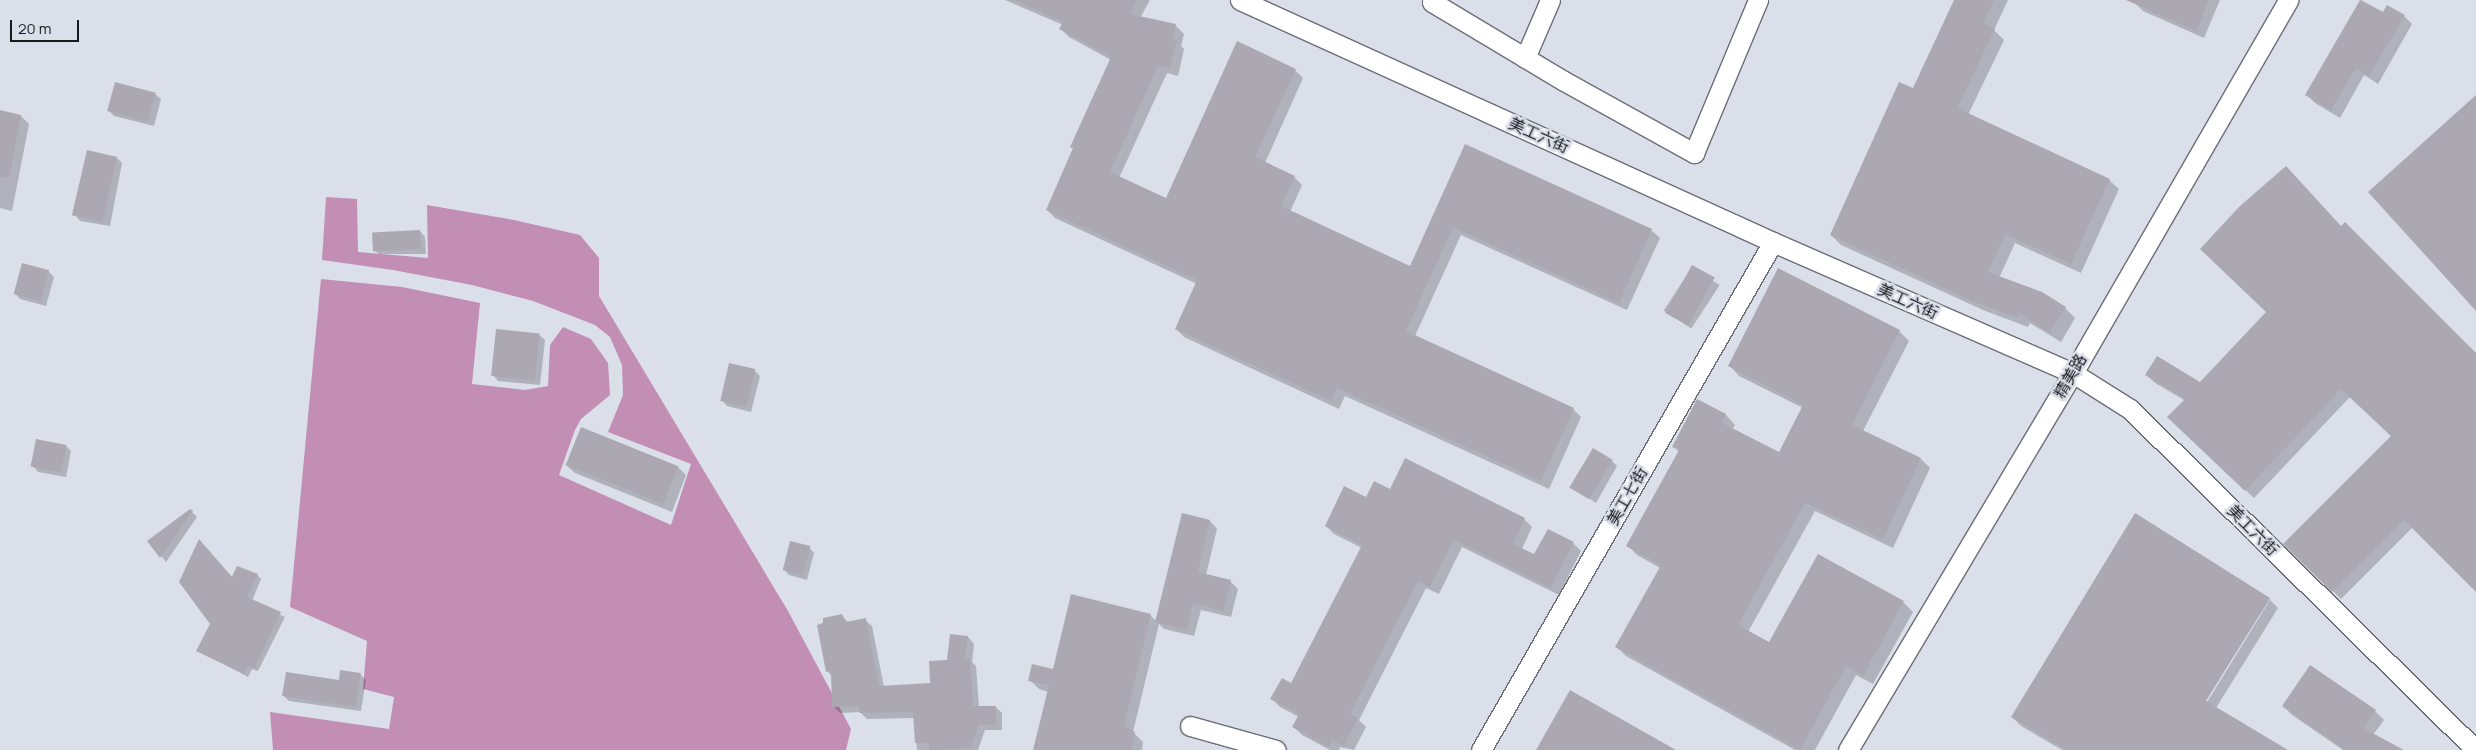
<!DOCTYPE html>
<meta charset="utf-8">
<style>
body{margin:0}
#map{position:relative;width:2476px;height:750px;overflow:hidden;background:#dbdfea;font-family:Manrope,"Noto Sans TC",sans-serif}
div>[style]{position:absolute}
.forest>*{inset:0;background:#c38eb4}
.shadow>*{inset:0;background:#0003;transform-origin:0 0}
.building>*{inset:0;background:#aca8b2;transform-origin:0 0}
.roads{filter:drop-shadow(1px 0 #6a6e77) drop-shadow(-1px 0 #6a6e77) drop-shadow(0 1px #6a6e77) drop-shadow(0 -1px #6a6e77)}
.street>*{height:19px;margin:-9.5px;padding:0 9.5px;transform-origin:9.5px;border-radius:9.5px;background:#fff}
span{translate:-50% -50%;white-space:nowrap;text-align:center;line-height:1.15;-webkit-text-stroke:5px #dbdfea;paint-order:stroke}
.street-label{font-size:16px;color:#181a1e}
.scale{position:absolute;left:10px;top:20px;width:69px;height:22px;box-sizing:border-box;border:2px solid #181a1e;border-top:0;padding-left:6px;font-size:15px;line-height:18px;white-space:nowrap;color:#181a1e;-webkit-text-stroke:4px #dbdfea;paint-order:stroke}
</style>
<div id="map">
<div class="forest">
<i style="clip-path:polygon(326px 197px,357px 199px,358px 252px,428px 258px,427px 205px,514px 220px,580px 235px,599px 258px,599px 296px,788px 611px,851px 729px,846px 750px,273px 750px,270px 712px,389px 729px,394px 697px,363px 689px,367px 641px,290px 607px,321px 279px,402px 287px,480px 303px,472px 384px,525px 390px,548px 386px,550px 345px,563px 327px,591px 339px,608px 363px,610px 395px,581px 419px,575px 430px,559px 475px,671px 525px,691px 464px,608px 432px,623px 395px,622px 365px,610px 337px,595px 325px,533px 301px,472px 285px,393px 270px,322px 260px)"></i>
</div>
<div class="shadow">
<i style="clip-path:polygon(1005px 0,1150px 0,1140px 18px,1175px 25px,1184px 34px,1181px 46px,1184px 49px,1178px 76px,1167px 73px,1119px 178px,1166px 200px,1295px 70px,1303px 78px,1265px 163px,1294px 177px,1302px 185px,1290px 212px,1411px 268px,1466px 145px,1651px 230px,1660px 238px,1627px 310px,1461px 235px,1415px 336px,1573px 409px,1581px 417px,1549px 489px,1345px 396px,1339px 409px,1184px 337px,1176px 329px,1197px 284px,1055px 218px,1047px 210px,1074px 149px,1071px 147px,1111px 60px,1069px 37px,1061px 29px,1063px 25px)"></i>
<i style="clip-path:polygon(1956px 0,2008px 0,1994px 30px,2004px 40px,1968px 115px,2109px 180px,2119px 189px,2081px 273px,2015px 243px,1999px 278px,2042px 293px,2065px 308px,2075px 318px,2061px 342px,2030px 323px,2028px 327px,1983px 310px,1841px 245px,1831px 235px,1914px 90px)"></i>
<i style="clip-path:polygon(2136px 0,2220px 0,2204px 38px,2143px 11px,2135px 3px)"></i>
<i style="clip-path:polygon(2361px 0,2384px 13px,2404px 16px,2412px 24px,2378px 84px,2364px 75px,2340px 118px,2315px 103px,2307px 95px)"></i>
<i style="clip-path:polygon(155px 94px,161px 99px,154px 126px,114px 116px,109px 111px)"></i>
<i style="clip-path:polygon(0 112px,21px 116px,29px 124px,12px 211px,0 208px)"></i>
<i style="clip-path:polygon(117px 158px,122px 163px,110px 226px,80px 221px,75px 215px)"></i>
<i style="clip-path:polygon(2341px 227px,2476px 353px,2476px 591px,2413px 527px,2341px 599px,2285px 544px,2392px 437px,2350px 397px,2254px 498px,2177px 425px,2184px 400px,2155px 383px,2147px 375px,2200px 384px,2267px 312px)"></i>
<i style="clip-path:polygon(420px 231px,425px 237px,426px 254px,379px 254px,373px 249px)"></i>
<i style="left:1692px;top:267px;width:33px;height:52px;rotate:33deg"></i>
<i style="clip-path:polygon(48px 271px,54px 277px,46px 306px,20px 299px,15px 293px)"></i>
<i style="clip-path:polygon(1899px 331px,1909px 341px,1863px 431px,1921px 459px,1930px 468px,1893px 548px,1815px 511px,1748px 632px,1770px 644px,1818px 555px,1903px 602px,1913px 612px,1873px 684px,1856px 675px,1815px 750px,1795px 750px,1626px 656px,1617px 647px,1660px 568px,1637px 555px,1628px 546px,1679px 452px,1674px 447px,1726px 415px,1735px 425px,1732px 430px,1780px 454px,1803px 408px,1739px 376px,1730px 366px)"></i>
<i style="clip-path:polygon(539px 335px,545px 340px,540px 385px,498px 381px,493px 375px)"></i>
<i style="clip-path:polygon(754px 370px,760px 376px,751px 412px,727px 406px,722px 400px)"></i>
<i style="clip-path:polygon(66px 446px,71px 451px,66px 477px,38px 472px,33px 466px)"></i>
<i style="clip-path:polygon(1612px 461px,1617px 466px,1596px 503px,1573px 488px)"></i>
<i style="clip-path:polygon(566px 465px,678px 467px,686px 475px,672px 512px,575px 473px)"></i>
<i style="clip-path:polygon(1390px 491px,1524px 519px,1532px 527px,1522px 549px,1535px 556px,1573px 543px,1581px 551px,1559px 595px,1462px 547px,1439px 594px,1426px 588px,1359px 720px,1366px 727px,1354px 750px,1340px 747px,1339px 750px,1330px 750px,1302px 735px,1294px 727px,1299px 717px,1280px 707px,1272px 699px,1291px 684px,1362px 548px,1334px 534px,1326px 526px,1366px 499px)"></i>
<i style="clip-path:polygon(190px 510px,197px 517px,166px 562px,149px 541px)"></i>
<i style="clip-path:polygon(1183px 514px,1210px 521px,1217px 529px,1206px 575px,1230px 581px,1238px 589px,1231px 617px,1201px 610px,1194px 636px,1164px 629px,1159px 624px,1133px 732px,1143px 742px,1142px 750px,1034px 750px,1048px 692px,1039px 689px,1030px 680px,1054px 670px,1150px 615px,1156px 621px)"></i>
<i style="clip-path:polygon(2136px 514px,2270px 599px,2202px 705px,2204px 707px,2270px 600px,2278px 608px,2216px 708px,2285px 750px,2062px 750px,2021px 726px,2012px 717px)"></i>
<i style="clip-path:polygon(809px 547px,814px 553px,807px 580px,789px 575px,784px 570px)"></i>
<i style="clip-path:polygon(257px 575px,261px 579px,252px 601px,285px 617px,258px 671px,252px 669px,248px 677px,198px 650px)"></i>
<i style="clip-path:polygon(842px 616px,849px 623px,865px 620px,872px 626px,884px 687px,932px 684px,968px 637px,974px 644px,972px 662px,976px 666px,979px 707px,996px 707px,1002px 713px,1002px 730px,985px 730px,978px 750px,917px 750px,914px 718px,867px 719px,860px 712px,840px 713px,833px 706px,833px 677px,828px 672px)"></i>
<i style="clip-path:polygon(360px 674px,366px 680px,361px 711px,289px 701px,284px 696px)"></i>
<i style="clip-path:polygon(2283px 706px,2375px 711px,2384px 720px,2373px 735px,2402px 750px,2343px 750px,2292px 715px)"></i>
</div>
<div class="building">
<i style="clip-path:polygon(1014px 0,1138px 0,1130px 14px,1176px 24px,1173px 39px,1177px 40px,1170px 68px,1158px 66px,1110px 172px,1166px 198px,1237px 41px,1296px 69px,1255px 157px,1295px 176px,1281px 206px,1410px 266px,1465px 144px,1652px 229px,1619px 303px,1453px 227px,1406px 331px,1574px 408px,1541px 481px,1337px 388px,1331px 401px,1175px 329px,1197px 280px,1046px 210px,1073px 148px,1070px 147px,1111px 57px,1059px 29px,1063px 22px)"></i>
<i style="clip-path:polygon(1954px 0,1994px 0,1983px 23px,1995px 29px,1957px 108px,2110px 179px,2071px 264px,2005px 234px,1988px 272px,2042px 292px,2066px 307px,2050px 333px,2020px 314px,2018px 318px,1972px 301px,1830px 235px,1899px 82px,1913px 88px)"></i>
<i style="clip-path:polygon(2126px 0,2209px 0,2196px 31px)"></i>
<i style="clip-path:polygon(2360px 0,2383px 12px,2387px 5px,2405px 15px,2369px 76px,2356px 68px,2331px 110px,2305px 95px)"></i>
<i style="left:115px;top:82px;width:42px;height:30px;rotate:15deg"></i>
<i style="clip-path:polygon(2476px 95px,2476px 311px,2368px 192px)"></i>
<i style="clip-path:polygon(0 110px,21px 115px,9px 178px,0 177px)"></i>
<i style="left:87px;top:150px;width:31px;height:67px;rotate:13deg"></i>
<i style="clip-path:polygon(2286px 166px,2341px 226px,2345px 222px,2476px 353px,2476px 592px,2404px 520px,2332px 592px,2283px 544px,2391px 436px,2341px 389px,2245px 491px,2167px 417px,2185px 399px,2145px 375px,2157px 356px,2200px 382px,2266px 312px,2200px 249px,2240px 206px)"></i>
<i style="left:420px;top:230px;width:19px;height:48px;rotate:87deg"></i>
<i style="left:22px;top:263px;width:28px;height:32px;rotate:15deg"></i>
<i style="left:1692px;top:265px;width:26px;height:55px;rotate:29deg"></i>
<i style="clip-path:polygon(1778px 268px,1900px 330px,1852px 425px,1921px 458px,1883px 539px,1805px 503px,1738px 625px,1769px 642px,1818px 554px,1904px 601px,1863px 676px,1846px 666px,1800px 750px,1615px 647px,1661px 565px,1626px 546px,1679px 450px,1672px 447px,1697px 399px,1726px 414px,1722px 423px,1779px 452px,1803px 405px,1728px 366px)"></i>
<i style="left:496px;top:329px;width:44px;height:47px;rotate:6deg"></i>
<i style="left:729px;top:363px;width:27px;height:39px;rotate:13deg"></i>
<i style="left:581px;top:427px;width:105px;height:41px;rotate:22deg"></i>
<i style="left:36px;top:439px;width:31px;height:28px;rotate:11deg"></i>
<i style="left:1593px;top:448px;width:23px;height:46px;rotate:31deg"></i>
<i style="clip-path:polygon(1405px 458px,1525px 518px,1513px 544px,1534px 554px,1548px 529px,1574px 542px,1551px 588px,1454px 540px,1430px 587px,1418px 581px,1350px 713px,1358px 718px,1344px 746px,1332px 740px,1329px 747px,1292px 727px,1299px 714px,1270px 699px,1282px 678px,1291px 683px,1362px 545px,1325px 526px,1344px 486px,1366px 497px,1374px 481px,1390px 489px)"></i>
<i style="clip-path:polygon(190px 509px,193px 511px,160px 558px,147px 541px)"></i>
<i style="clip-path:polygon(1182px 513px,1210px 520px,1198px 572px,1231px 580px,1223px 611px,1193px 603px,1187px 630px,1155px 622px)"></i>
<i style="clip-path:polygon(2135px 513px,2270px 598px,2206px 701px,2288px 750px,2066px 750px,2011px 717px)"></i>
<i style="clip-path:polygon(199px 539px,232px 577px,237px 566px,258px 574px,247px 597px,281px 612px,254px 669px,248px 666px,244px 674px,196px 651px,210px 624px,179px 582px)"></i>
<i style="left:790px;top:541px;width:21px;height:30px;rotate:14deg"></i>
<i style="clip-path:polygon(1071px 594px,1151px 614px,1124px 726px,1135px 732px,1131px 750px,1033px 750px,1049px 685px,1028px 681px,1032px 664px,1053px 669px)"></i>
<i style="clip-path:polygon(842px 614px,846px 622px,866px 618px,879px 686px,930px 683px,929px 661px,947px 660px,950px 634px,968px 636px,965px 659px,970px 659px,973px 706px,996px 706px,996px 725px,979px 725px,971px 748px,930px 750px,929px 743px,915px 743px,913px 712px,859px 713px,859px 706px,832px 707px,831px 671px,826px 672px,817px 625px,823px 623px,823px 618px)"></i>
<i style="clip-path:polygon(2310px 665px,2376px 710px,2363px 728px,2404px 750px,2345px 750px,2282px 706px)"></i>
<i style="clip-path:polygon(340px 670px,361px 673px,356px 707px,282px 696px,286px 672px,339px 680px)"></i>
<i style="clip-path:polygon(1570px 690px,1676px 750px,1536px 750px)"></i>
</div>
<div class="roads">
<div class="street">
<i style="left:1240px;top:0;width:585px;rotate:24.42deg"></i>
<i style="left:1773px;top:242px;width:327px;rotate:23.6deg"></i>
<i style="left:2073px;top:373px;width:67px;rotate:32.3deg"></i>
<i style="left:2130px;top:409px;width:486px;rotate:44.6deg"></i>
<i style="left:1433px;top:0;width:2px;rotate:117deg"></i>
<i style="left:1432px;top:2px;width:154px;rotate:30.9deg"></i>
<i style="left:1564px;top:81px;width:149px;rotate:29deg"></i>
<i style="left:1694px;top:153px;width:166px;rotate:-67.3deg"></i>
<i style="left:1525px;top:58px;width:63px;rotate:-66.7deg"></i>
<i style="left:1190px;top:726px;width:89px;rotate:15.6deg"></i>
<i style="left:1481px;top:750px;width:586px;rotate:-60.11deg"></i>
<i style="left:1848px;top:750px;width:439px;rotate:-59.2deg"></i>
<i style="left:2073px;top:373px;width:431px;rotate:-60deg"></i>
</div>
</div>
<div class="street-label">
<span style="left:1539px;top:135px;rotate:24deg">美工六街</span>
<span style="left:1908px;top:301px;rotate:24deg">美工六街</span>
<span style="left:2070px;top:376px;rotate:-60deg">精美路</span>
<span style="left:1627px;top:496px;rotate:-60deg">美工七街</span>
<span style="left:2253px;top:530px;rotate:45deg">美工六街</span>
</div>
<div class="scale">20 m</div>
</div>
